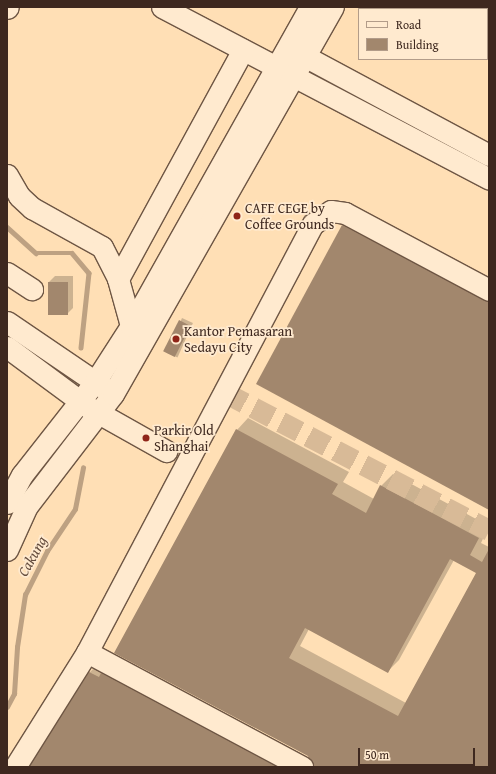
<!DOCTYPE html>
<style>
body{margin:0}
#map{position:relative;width:496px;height:774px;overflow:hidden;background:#ffdfb5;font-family:"Gentium Book Plus",serif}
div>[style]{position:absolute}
.shadow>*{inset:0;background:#0003;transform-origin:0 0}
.stream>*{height:4.5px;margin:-2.25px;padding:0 2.25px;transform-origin:2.25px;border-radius:2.25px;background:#bda182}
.building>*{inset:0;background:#a2876d;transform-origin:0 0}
.minor-tunnel>*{height:21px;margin-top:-10.5px;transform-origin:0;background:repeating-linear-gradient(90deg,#d8ba97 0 21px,transparent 0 31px)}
.roads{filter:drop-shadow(1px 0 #6e5644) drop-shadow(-1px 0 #6e5644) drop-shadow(0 1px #6e5644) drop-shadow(0 -1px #6e5644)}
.minor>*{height:21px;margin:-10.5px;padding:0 10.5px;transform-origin:10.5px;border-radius:10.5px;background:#ffeacf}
.dots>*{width:11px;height:11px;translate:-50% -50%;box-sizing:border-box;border:2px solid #ffeacf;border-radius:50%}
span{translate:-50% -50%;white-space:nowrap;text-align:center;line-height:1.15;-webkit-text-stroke:3.5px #ffeacf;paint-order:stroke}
.poi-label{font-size:14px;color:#3e281f}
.left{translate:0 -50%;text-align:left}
.water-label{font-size:15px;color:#644c3d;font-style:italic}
.frame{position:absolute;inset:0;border:8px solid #3e281f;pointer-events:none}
.legend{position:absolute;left:358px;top:8px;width:130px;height:52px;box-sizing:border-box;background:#ffeacf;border:1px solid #b29c89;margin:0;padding:5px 7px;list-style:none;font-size:12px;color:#3e281f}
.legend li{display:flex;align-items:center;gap:8px;height:20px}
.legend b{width:20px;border:1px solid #b29c89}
.scale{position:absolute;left:358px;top:748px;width:117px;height:18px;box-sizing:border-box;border:2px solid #3e281f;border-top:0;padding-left:5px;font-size:12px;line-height:14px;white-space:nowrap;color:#3e281f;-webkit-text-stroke:3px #ffeacf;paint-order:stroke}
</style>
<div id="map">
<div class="shadow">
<i style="clip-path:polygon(355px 214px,489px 285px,489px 509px,343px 226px)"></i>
<i style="clip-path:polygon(55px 276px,73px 276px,73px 308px,67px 314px,49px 282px)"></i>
<i style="left:182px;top:318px;width:12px;height:38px;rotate:24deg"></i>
<i style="clip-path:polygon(evenodd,248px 418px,349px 472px,343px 482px,374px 499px,381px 486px,393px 474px,489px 526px,481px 543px,489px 547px,489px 767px,315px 767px,308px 756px,237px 430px,248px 418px,454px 560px,477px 573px,406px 703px,300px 646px,309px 629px,388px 671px,399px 660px,454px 560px)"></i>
<i style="clip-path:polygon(102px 660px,308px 766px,313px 767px,31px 767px,90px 672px)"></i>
</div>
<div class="stream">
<i style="left:7px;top:227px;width:39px;rotate:42deg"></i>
<i style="left:36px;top:253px;width:36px"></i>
<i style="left:72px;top:253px;width:26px;rotate:50deg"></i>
<i style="left:89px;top:273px;width:75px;rotate:96.1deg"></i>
<i style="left:7px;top:707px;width:15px;rotate:-62deg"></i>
<i style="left:14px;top:694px;width:47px;rotate:-86.3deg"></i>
<i style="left:17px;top:647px;width:53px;rotate:-81.3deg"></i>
<i style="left:25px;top:595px;width:49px;rotate:-63.4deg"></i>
<i style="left:47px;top:551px;width:50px;rotate:-56.3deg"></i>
<i style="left:75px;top:509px;width:42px;rotate:-79deg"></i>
</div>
<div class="building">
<i style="clip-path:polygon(342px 225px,489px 302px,489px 510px,256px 384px)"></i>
<i style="left:48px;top:282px;width:20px;height:33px"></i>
<i style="left:179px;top:320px;width:13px;height:35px;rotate:27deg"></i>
<i style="clip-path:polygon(evenodd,236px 429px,338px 484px,332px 494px,366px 513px,380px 485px,479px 538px,470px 555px,482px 562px,489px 549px,489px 767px,314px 767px,308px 756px,114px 653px,236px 429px,450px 559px,476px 573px,398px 716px,289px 658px,305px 628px,388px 673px,450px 559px)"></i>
<i style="clip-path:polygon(89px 672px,99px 677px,101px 673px,277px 767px,29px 767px)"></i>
</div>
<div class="minor-tunnel">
<i style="left:226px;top:393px;width:297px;rotate:27.5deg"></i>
</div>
<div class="roads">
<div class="minor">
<i style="left:162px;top:7px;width:369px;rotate:27.7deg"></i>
<i style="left:7px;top:8px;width:1px;rotate:-45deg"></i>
<i style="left:295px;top:51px;width:220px;rotate:28.2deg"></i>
<i style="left:7px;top:175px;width:24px;rotate:60deg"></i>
<i style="left:19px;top:196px;width:18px;rotate:43deg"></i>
<i style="left:32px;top:208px;width:80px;rotate:29.1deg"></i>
<i style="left:102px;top:247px;width:36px;rotate:63deg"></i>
<i style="left:118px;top:279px;width:49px;rotate:74.5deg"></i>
<i style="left:7px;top:273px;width:30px;rotate:33deg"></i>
<i style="left:118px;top:279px;width:261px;rotate:-61.4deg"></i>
<i style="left:7px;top:322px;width:121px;rotate:34.2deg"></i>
<i style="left:7px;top:347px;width:101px;rotate:36.5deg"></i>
<i style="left:88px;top:407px;width:90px;rotate:29.4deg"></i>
<i style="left:7px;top:503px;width:32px;rotate:-62deg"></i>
<i style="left:22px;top:475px;width:118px;rotate:-51.9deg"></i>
<i style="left:95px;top:382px;width:67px;rotate:-57.3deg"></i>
<i style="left:131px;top:326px;width:366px;rotate:-60.7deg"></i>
<i style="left:7px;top:550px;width:48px;rotate:-65.6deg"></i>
<i style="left:27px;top:506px;width:141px;rotate:-52.5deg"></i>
<i style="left:113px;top:394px;width:445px;rotate:-60.4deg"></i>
<i style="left:87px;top:652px;width:244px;rotate:28.1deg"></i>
<i style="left:15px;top:767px;width:136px;rotate:-57.9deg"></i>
<i style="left:87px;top:652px;width:484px;rotate:-62.2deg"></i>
<i style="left:313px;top:224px;width:22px;rotate:-36deg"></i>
<i style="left:331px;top:211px;width:14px;rotate:8deg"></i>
<i style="left:345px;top:213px;width:163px;rotate:28.1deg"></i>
</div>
</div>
<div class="dots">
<i style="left:237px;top:216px;background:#8f2418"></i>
<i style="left:176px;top:339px;background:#8f2418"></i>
<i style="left:146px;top:438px;background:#8f2418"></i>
</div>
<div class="poi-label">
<span class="left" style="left:245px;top:216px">CAFE CEGE by<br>Coffee Grounds</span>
<span class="left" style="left:184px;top:339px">Kantor Pemasaran<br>Sedayu City</span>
<span class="left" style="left:154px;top:438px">Parkir Old<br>Shanghai</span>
</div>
<div class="water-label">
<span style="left:32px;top:556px;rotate:-61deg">Cakung</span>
</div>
<div class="frame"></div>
<ul class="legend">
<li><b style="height:5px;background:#ffeacf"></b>Road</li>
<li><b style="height:11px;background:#a2876d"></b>Building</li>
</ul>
<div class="scale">50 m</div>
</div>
